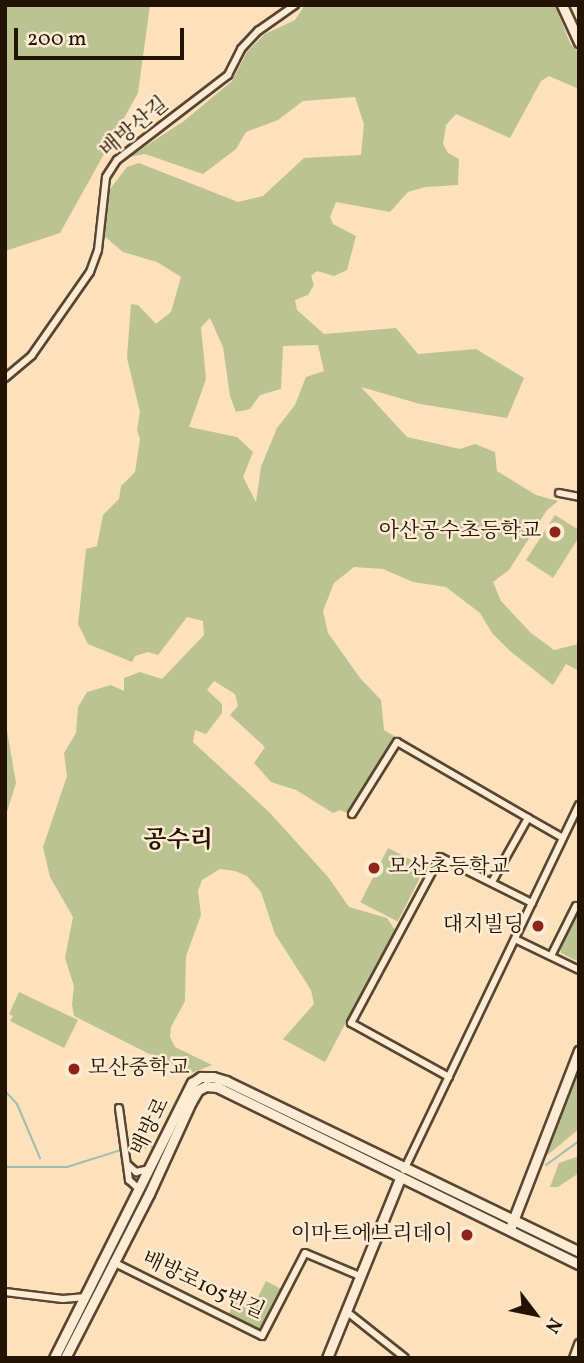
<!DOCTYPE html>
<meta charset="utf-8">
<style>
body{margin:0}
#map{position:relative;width:584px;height:1363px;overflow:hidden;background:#fce1bc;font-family:Vollkorn,"Noto Serif KR",serif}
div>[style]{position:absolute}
.green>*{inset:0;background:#bbc393;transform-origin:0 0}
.stream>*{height:2px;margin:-1px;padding:0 1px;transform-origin:1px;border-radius:1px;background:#9fbeaf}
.roads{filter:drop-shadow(2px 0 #584631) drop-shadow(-2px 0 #584631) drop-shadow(0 2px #584631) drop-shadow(0 -2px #584631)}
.street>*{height:6px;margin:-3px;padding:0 3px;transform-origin:3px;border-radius:3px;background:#fdecd3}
.secondary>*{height:9px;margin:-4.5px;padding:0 4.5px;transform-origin:4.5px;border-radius:4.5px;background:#fdecd3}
.dots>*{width:19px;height:19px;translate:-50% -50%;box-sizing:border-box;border:4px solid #fdecd3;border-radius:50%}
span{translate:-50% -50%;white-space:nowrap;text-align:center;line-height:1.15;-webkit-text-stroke:5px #fdecd3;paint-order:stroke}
.street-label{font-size:21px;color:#221303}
.poi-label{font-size:21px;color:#221303}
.right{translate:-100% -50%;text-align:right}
.left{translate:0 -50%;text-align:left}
.quarter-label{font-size:24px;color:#221303;font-weight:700}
.frame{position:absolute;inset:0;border:7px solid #221303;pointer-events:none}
.north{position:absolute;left:500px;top:1279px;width:70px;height:70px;-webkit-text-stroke:5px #fdecd3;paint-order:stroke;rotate:122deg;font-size:19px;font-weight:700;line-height:28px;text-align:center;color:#221303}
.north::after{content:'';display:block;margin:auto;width:24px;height:32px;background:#221303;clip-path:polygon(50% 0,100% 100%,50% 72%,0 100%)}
.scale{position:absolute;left:14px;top:28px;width:170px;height:32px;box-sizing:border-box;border:4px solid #221303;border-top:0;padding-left:9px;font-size:21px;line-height:24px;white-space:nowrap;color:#221303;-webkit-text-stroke:5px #fdecd3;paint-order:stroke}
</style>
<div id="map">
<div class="green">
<i style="clip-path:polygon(5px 5px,150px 5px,138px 93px,60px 233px,5px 251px)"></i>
<i style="clip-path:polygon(evenodd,305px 5px,555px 5px,570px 43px,579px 54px,579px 89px,549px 76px,541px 81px,510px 138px,456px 114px,446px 125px,443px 144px,448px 153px,459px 159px,458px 185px,425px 187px,408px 192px,390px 212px,336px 202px,330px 217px,333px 224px,356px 236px,347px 270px,334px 276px,317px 271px,311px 276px,314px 285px,308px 295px,295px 300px,297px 310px,324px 334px,396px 328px,418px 354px,476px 349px,524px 378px,507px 418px,420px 404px,361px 387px,407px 437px,460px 449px,475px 444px,495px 452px,497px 471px,536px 495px,558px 501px,547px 510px,509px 570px,493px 582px,501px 601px,531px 633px,554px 650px,579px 644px,579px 671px,566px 664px,553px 685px,510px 651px,492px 633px,480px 613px,446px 587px,413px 582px,383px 569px,354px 567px,334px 583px,323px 611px,328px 633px,360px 678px,381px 700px,384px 730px,396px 737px,347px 813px,340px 810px,333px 813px,296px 790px,271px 782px,254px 763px,265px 747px,230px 715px,238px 706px,235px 694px,214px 681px,207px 690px,222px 704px,222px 713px,206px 734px,195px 730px,193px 742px,270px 813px,328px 877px,349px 907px,387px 918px,395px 930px,325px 1062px,283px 1039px,314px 1004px,311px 990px,275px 934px,261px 892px,247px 876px,235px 871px,220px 869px,202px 880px,198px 891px,201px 915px,186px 956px,185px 1001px,171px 1027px,170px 1037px,175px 1047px,212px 1065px,189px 1074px,74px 1016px,72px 1005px,74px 986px,65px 958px,73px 917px,50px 877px,43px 847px,67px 776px,64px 753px,76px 733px,78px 707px,87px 692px,111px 685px,124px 691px,124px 678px,140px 672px,162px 679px,204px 635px,203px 621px,187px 617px,158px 655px,148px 652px,135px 656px,132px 662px,88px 644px,78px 624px,86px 549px,97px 546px,103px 515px,119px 499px,121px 486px,135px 472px,140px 439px,137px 430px,140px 412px,127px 358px,131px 304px,138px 305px,156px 324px,171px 312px,181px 277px,157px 262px,123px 252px,104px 236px,110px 189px,127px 167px,139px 163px,238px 202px,263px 196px,304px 158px,361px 155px,364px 124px,355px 97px,303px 101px,278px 120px,246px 132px,236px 149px,203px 174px,145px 154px,129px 157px,184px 121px,232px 81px,247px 52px,265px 34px,295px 20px,305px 5px,210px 318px,223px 347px,230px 396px,236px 412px,250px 409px,260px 395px,281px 389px,283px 346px,318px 345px,324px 371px,306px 377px,295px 405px,277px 428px,261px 467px,256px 502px,243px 477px,253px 452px,237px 437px,189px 427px,206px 379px,201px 327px,210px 318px)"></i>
<i style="clip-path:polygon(555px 515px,579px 530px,579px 537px,553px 578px,526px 560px)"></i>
<i style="clip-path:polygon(5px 719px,16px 783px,5px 818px)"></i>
<i style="left:388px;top:848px;width:42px;height:61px;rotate:27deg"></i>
<i style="clip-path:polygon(579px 909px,579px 962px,561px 953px,560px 945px)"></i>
<i style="clip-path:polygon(19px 992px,78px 1020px,64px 1048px,10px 1021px,13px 1016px,9px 1014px)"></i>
<i style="clip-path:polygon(579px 1066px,579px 1129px,545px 1157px)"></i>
<i style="clip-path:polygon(579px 1156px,579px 1173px,558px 1187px,550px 1187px,559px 1163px)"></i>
<i style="clip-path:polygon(266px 1281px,283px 1290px,264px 1327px,259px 1329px,229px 1314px,235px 1300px,252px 1309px)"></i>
</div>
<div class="stream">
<i style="left:5px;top:1091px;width:18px;rotate:47deg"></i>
<i style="left:17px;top:1104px;width:59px;rotate:66.9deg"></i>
<i style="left:546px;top:1165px;width:41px;rotate:-36deg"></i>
<i style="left:5px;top:1167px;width:62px"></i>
<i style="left:67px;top:1167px;width:57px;rotate:-17.5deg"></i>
<i style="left:121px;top:1150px;width:30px;rotate:-6deg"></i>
</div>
<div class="roads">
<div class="street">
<i style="left:5px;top:378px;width:35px;rotate:-40deg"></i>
<i style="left:32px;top:355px;width:101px;rotate:-55.1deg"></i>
<i style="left:90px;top:272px;width:23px;rotate:-70deg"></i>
<i style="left:98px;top:250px;width:73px;rotate:-83.7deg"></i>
<i style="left:106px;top:177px;width:20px;rotate:-57deg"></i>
<i style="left:117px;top:160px;width:140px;rotate:-37.4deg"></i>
<i style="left:228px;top:75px;width:29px;rotate:-63deg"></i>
<i style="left:241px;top:49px;width:25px;rotate:-47deg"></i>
<i style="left:258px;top:31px;width:45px;rotate:-35.1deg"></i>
<i style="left:559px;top:493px;width:20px;rotate:11deg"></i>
<i style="left:352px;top:814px;width:85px;rotate:-58deg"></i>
<i style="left:397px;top:742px;width:151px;rotate:30.1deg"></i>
<i style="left:528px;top:818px;width:73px;rotate:119.4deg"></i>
<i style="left:528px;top:818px;width:40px;rotate:29.7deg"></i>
<i style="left:515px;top:939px;width:71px;rotate:25.8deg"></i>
<i style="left:551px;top:956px;width:56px;rotate:-63.4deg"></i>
<i style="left:449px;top:1077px;width:112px;rotate:-151.1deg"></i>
<i style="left:351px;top:1023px;width:188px;rotate:-61.8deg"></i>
<i style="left:440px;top:857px;width:103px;rotate:26.6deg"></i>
<i style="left:119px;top:1108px;width:73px;rotate:82.1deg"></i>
<i style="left:129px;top:1180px;width:15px;rotate:42deg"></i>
<i style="left:128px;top:1165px;width:11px;rotate:41deg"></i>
<i style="left:136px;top:1172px;width:13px;rotate:-13deg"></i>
<i style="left:404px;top:1170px;width:405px;rotate:-64.4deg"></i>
<i style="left:113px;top:1262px;width:166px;rotate:26.4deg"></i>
<i style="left:262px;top:1336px;width:93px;rotate:-62.6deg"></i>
<i style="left:305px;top:1253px;width:60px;rotate:22.7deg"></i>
<i style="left:5px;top:1292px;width:58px;rotate:6.9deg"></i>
<i style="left:63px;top:1299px;width:23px;rotate:-5deg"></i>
<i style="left:346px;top:1311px;width:75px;rotate:38.5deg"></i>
</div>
<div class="secondary">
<i style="left:562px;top:5px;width:41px;rotate:65.3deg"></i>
<i style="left:511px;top:1226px;width:188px;rotate:-68.8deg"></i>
<i style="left:54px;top:1358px;width:308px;rotate:-63.4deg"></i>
<i style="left:192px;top:1083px;width:11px;rotate:-34deg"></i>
<i style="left:201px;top:1077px;width:12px"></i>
<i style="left:213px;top:1077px;width:14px;rotate:17deg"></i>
<i style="left:226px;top:1081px;width:392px;rotate:25.8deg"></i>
<i style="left:65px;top:1358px;width:184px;rotate:-62.9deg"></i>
<i style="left:149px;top:1194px;width:101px;rotate:-65.5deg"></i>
<i style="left:191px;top:1102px;width:14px;rotate:-60deg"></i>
<i style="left:198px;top:1090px;width:9px;rotate:-27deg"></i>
<i style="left:206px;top:1086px;width:11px;rotate:5deg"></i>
<i style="left:217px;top:1087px;width:403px;rotate:26.1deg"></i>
<i style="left:327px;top:1358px;width:194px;rotate:-67.9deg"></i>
<i style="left:574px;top:1358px;width:15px;rotate:-70deg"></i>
</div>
</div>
<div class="dots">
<i style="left:555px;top:532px;background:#8f2418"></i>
<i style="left:374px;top:868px;background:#8f2418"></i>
<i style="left:538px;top:926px;background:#8f2418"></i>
<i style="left:74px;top:1069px;background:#8f2418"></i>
<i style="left:467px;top:1235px;background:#8f2418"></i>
</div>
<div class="street-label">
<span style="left:135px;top:128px;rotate:-40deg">배방산길</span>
<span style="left:151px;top:1127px;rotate:-64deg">배방로</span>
<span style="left:203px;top:1286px;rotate:25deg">배방로105번길</span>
</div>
<div class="poi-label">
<span class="right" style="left:541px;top:532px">아산공수초등학교</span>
<span class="left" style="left:388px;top:868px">모산초등학교</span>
<span class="right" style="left:524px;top:926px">대지빌딩</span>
<span class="left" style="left:88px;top:1069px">모산중학교</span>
<span class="right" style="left:453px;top:1235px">이마트에브리데이</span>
</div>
<div class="quarter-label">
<span style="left:178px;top:842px">공수리</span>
</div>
<div class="frame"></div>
<div class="north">N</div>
<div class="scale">200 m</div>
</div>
